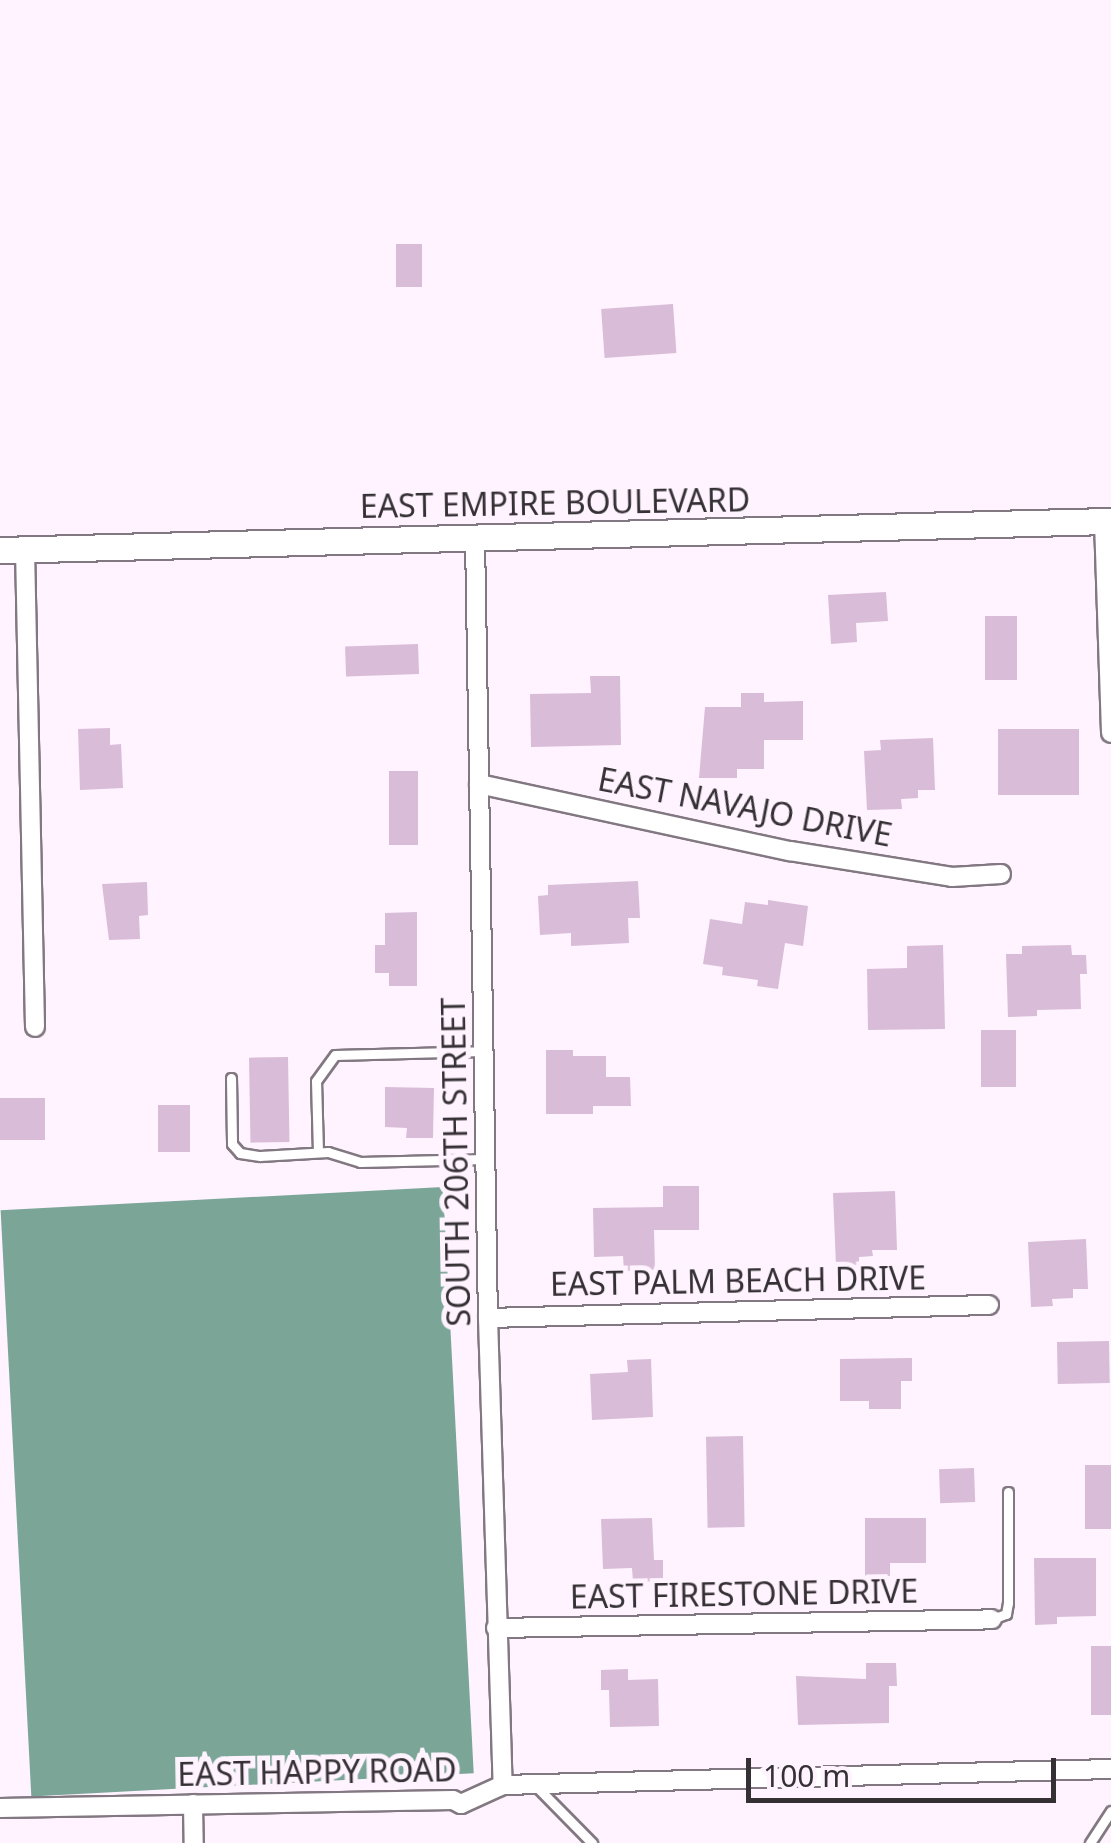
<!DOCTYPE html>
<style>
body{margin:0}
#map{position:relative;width:1111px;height:1843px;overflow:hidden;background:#fef3fe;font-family:"Noto Sans",sans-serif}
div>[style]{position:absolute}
.water>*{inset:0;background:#7ba597;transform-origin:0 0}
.building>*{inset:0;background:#d9bcd8;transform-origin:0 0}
.roads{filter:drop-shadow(2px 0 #827881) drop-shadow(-2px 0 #827881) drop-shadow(0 2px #827881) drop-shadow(0 -2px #827881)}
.lane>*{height:9px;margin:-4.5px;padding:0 4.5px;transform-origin:4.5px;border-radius:4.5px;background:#fff}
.street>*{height:18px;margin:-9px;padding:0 9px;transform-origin:9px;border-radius:9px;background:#fff}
.secondary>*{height:25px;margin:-12.5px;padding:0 12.5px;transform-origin:12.5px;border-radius:12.5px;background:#fff}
span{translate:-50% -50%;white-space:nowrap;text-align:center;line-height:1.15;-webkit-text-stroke:10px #fef3fe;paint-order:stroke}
.street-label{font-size:32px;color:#343034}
.scale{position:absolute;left:746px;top:1758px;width:310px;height:45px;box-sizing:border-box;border:5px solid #343034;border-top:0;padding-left:12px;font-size:30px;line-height:35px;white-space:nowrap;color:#343034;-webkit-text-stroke:8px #fef3fe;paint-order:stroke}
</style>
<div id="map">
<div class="water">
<i style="left:443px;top:1187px;width:587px;height:443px;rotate:87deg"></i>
</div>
<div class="building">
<i style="left:396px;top:244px;width:26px;height:43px"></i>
<i style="left:673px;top:304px;width:49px;height:72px;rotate:86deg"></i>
<i style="clip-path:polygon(886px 592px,888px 621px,856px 623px,857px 642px,831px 644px,828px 595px)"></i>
<i style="left:985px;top:616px;width:32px;height:64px"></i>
<i style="left:418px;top:644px;width:30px;height:73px;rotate:88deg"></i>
<i style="clip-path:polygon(590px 676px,620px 676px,621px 745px,531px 747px,530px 694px,591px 693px)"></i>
<i style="clip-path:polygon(741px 693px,764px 693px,764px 702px,803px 701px,803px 740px,764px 740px,764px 769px,737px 769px,737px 778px,699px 778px,705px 707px,741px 707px)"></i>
<i style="clip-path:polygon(110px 728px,110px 745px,121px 744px,123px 788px,80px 790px,78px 729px)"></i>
<i style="left:998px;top:729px;width:81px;height:66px"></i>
<i style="clip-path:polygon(933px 738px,935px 790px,918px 790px,918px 798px,901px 799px,902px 809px,867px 810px,864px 751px,881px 750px,880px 740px)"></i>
<i style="left:389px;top:771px;width:29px;height:74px"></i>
<i style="clip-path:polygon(638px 881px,640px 918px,628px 918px,629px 943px,571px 946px,571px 933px,540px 935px,538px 896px,548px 895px,548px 885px)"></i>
<i style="clip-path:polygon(147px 882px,148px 915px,139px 916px,140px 939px,109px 940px,102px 884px)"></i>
<i style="clip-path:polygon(768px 900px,808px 906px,803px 946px,785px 943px,778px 989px,757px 986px,758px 980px,722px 975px,723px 967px,703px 964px,710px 919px,742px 924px,745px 902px,768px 905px)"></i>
<i style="clip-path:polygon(417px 912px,417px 986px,389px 986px,389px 973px,375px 973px,375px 945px,385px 945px,385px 913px)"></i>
<i style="clip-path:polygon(943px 945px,945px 1029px,868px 1030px,867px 969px,907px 968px,907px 946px)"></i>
<i style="clip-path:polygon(1071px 945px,1072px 955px,1086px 955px,1087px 974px,1080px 974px,1081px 1009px,1037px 1010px,1037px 1016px,1008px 1017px,1006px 954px,1022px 954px,1022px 946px)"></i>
<i style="left:981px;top:1030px;width:35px;height:57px"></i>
<i style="clip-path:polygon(546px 1050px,573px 1050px,573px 1056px,606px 1056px,606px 1077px,630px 1077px,631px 1106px,593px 1106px,593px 1114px,546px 1114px)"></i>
<i style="left:288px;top:1057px;width:85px;height:39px;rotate:89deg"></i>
<i style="clip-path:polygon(385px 1087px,434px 1088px,433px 1138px,406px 1138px,407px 1128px,385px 1127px)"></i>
<i style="left:0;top:1098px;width:45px;height:42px"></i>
<i style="left:158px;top:1105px;width:32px;height:47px"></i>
<i style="clip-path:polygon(663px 1186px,699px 1186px,699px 1230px,654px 1230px,655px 1270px,624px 1271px,623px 1256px,594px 1257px,593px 1208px,663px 1207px)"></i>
<i style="clip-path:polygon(895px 1191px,897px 1250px,872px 1250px,873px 1256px,859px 1257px,859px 1265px,836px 1266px,833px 1193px)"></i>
<i style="clip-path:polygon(1086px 1239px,1088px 1289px,1073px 1289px,1073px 1298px,1052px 1299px,1053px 1306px,1031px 1307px,1028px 1242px)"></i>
<i style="left:1109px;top:1341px;width:42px;height:52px;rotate:89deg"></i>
<i style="clip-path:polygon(912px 1358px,912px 1381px,901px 1381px,901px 1409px,869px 1409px,869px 1401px,840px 1401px,840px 1359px)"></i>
<i style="clip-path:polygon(651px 1359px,653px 1417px,592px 1420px,590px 1374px,628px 1372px,627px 1360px)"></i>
<i style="left:743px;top:1436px;width:91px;height:37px;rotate:89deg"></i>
<i style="left:1111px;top:1465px;width:64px;height:26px;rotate:90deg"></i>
<i style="left:974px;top:1468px;width:34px;height:35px;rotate:88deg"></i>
<i style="clip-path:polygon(652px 1518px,654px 1560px,663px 1560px,663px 1581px,633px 1582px,632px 1568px,603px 1569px,601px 1519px)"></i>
<i style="clip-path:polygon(865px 1518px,926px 1518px,926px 1563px,890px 1563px,890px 1576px,865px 1576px)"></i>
<i style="clip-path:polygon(1034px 1558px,1096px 1558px,1096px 1616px,1057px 1617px,1057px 1624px,1035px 1625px)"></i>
<i style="left:1111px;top:1646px;width:69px;height:20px;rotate:90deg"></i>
<i style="clip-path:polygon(866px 1663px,896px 1663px,897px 1686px,889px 1686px,889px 1723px,798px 1725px,796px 1676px,866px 1679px)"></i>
<i style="clip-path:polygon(628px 1669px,628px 1680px,658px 1679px,659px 1726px,610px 1727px,609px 1690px,601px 1690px,601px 1670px)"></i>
</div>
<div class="roads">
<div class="lane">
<i style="left:231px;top:1078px;width:66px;rotate:89.1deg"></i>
<i style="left:232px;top:1144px;width:12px;rotate:48deg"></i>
<i style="left:240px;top:1153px;width:20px;rotate:9deg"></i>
<i style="left:260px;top:1156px;width:68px;rotate:-3.4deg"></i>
<i style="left:328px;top:1152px;width:34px;rotate:17deg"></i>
<i style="left:360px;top:1162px;width:125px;rotate:-1.4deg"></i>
<i style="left:318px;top:1152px;width:71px;rotate:-91.6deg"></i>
<i style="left:316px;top:1081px;width:32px;rotate:-54deg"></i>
<i style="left:335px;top:1055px;width:148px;rotate:-1.5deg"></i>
<i style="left:992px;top:1619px;width:15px;rotate:-20deg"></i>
<i style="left:1006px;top:1614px;width:11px;rotate:-80deg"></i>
<i style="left:1008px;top:1603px;width:111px;rotate:-90deg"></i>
<i style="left:536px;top:1786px;width:80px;rotate:45.5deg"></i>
<i style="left:1090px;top:1843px;width:38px;rotate:-57deg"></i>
</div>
<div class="street">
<i style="left:1104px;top:521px;width:212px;rotate:88.1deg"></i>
<i style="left:475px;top:537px;width:781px;rotate:89.05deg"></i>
<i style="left:488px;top:1318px;width:467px;rotate:88.2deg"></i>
<i style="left:25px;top:549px;width:478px;rotate:88.8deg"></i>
<i style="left:479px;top:784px;width:318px;rotate:12.2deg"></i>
<i style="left:790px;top:851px;width:164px;rotate:9.1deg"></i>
<i style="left:952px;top:877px;width:49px;rotate:-3.5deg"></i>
<i style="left:488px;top:1318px;width:501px;rotate:-1.49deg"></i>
<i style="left:496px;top:1628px;width:496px;rotate:-1deg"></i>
<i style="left:193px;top:1804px;width:39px;rotate:89deg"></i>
<i style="left:0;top:1808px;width:453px;rotate:-1deg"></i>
<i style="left:453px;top:1800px;width:9px;rotate:27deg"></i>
<i style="left:461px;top:1804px;width:46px;rotate:-24.3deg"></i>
<i style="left:503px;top:1785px;width:608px;rotate:-1.51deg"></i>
</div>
<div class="secondary">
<i style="left:0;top:550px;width:1111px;rotate:-1.5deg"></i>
</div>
</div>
<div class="street-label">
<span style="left:555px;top:503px;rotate:-1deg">EAST EMPIRE BOULEVARD</span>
<span style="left:745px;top:807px;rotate:11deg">EAST NAVAJO DRIVE</span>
<span style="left:456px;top:1162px;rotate:-91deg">SOUTH 206TH STREET</span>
<span style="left:738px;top:1281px;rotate:-1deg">EAST PALM BEACH DRIVE</span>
<span style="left:744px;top:1594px;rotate:-1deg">EAST FIRESTONE DRIVE</span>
<span style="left:317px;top:1772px;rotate:-1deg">EAST HAPPY ROAD</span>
</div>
<div class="scale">100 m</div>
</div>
